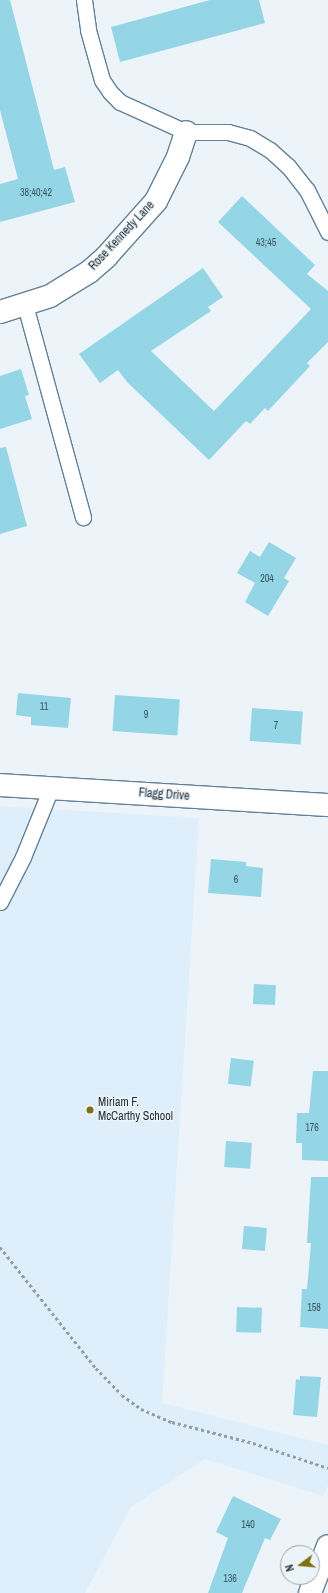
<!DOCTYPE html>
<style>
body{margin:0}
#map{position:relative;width:328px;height:1593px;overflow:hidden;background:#edf4f9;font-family:"Archivo Narrow",sans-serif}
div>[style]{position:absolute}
.built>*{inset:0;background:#deeefb}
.building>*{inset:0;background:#94d6e6;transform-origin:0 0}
.path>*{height:2.5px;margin-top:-1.25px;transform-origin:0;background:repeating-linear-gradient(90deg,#939da4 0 3px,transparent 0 6px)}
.roads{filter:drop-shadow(1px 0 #638199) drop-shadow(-1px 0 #638199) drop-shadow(0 1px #638199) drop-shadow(0 -1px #638199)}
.service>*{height:15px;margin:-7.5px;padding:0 7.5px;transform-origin:7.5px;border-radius:7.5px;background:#fff}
.minor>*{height:22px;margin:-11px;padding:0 11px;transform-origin:11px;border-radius:11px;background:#fff}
.tertiary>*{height:22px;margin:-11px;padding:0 11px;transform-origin:11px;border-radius:11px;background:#fff}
.dots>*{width:11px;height:11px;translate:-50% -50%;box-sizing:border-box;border:2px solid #edf4f9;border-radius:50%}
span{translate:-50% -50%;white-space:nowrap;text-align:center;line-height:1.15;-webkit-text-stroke:3px #edf4f9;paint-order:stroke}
.number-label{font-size:10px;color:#3c5662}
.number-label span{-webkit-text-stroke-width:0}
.street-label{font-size:12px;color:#1f2c36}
.poi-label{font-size:12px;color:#1f2c36}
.left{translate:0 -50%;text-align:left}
.north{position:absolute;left:280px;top:1545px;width:40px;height:40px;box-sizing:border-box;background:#edf4f9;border:1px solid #9ba4ab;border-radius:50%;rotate:254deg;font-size:11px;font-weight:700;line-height:16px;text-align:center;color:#1f2c36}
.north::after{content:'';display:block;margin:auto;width:14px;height:18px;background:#81700f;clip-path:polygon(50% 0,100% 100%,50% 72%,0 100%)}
</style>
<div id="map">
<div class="built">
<i style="clip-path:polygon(0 806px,199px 818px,162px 1403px,328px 1445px,328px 1485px,323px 1496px,205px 1459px,131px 1507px,85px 1593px,0 1593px)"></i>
</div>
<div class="building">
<i style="clip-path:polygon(0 0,10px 0,54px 170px,65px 167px,75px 202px,0 222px,0 184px,18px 179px,0 110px)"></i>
<i style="clip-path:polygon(210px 0,259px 0,265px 23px,120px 62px,111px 27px)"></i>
<i style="clip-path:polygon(242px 196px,315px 265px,307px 274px,328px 291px,328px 342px,307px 363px,310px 366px,268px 411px,265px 408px,250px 424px,246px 421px,209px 460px,127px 382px,118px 370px,100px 383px,79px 354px,203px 268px,223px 297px,208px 307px,211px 311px,151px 351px,214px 411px,311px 309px,218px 222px)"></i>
<i style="clip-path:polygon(21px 369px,29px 395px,25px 396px,32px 419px,0 429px,0 376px)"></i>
<i style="clip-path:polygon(6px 447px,27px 526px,0 534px,0 448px)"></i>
<i style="clip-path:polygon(269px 542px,296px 558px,284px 578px,289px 581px,268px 616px,245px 602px,255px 583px,237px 573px,250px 551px,260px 557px)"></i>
<i style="clip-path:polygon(18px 693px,71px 698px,68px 728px,31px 725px,31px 717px,16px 715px)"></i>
<i style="left:115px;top:695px;width:65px;height:36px;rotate:4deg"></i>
<i style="left:252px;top:708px;width:51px;height:33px;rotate:4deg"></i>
<i style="clip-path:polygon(211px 859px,246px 862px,246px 866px,263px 868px,261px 897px,208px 893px)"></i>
<i style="left:254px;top:984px;width:22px;height:20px;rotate:3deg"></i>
<i style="left:231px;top:1058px;width:23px;height:26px;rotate:7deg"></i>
<i style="clip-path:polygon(313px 1071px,328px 1071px,328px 1161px,302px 1160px,302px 1143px,296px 1143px,297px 1113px,309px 1113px)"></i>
<i style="left:226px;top:1141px;width:26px;height:26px;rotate:4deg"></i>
<i style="clip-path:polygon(311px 1177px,328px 1177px,328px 1329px,300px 1327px,302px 1289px,307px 1289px,311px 1243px,307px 1243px)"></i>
<i style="left:244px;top:1226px;width:23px;height:23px;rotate:5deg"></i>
<i style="left:237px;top:1307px;width:25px;height:25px;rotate:2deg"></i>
<i style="clip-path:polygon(300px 1376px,321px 1377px,317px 1417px,293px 1415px,296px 1379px,300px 1380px)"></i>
<i style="clip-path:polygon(233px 1496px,281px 1519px,270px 1540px,265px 1538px,242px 1593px,208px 1593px,228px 1538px,216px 1532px)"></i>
</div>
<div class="path">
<i style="left:0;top:1247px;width:154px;rotate:51.6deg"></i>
<i style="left:96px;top:1368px;width:37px;rotate:46deg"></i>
<i style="left:122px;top:1395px;width:24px;rotate:36deg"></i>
<i style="left:141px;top:1409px;width:34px;rotate:23deg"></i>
<i style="left:172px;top:1422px;width:84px;rotate:14.5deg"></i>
<i style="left:253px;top:1443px;width:79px;rotate:18.4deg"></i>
</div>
<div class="roads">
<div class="service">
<i style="left:84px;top:0;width:30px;rotate:82deg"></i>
<i style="left:88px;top:30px;width:52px;rotate:74.4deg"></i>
<i style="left:102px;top:80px;width:14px;rotate:56deg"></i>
<i style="left:110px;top:92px;width:14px;rotate:45deg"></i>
<i style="left:120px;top:102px;width:72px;rotate:24.4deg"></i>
<i style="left:186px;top:132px;width:42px"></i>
<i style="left:228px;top:132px;width:23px;rotate:15deg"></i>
<i style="left:250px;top:138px;width:23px;rotate:31deg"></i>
<i style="left:270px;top:150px;width:24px;rotate:42deg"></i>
<i style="left:288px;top:166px;width:31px;rotate:52deg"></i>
<i style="left:307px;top:190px;width:47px;rotate:63.4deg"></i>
<i style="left:25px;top:305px;width:220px;rotate:74.7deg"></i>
<i style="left:0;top:902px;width:51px;rotate:-62.9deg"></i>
<i style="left:23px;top:857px;width:74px;rotate:-67.9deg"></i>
</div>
<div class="minor">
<i style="left:0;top:312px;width:52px;rotate:-17.7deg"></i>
<i style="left:50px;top:296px;width:46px;rotate:-31.6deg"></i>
<i style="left:89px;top:272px;width:23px;rotate:-41deg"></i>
<i style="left:106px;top:257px;width:75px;rotate:-48.2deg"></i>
<i style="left:156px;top:201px;width:49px;rotate:-63.4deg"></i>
<i style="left:178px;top:157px;width:26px;rotate:-72deg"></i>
<i style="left:0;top:785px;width:329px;rotate:3.5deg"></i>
</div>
<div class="tertiary">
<i style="left:310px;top:1593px;width:50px;rotate:-69deg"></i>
</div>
</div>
<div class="dots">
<i style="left:90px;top:1110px;background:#81700f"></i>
</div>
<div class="number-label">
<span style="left:36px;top:193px">38;40;42</span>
<span style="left:266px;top:243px">43;45</span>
<span style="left:267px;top:579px">204</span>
<span style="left:44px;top:707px">11</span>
<span style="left:146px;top:715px">9</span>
<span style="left:276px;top:726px">7</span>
<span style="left:236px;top:880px">6</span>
<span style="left:312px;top:1128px">176</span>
<span style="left:314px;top:1308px">158</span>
<span style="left:248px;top:1525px">140</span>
<span style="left:230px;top:1579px">136</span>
</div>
<div class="street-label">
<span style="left:122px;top:236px;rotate:-47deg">Rose Kennedy Lane</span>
<span style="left:164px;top:795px;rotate:4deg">Flagg Drive</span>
</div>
<div class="poi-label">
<span class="left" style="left:98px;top:1110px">Miriam F.<br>McCarthy School</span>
</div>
<div class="north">N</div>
</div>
